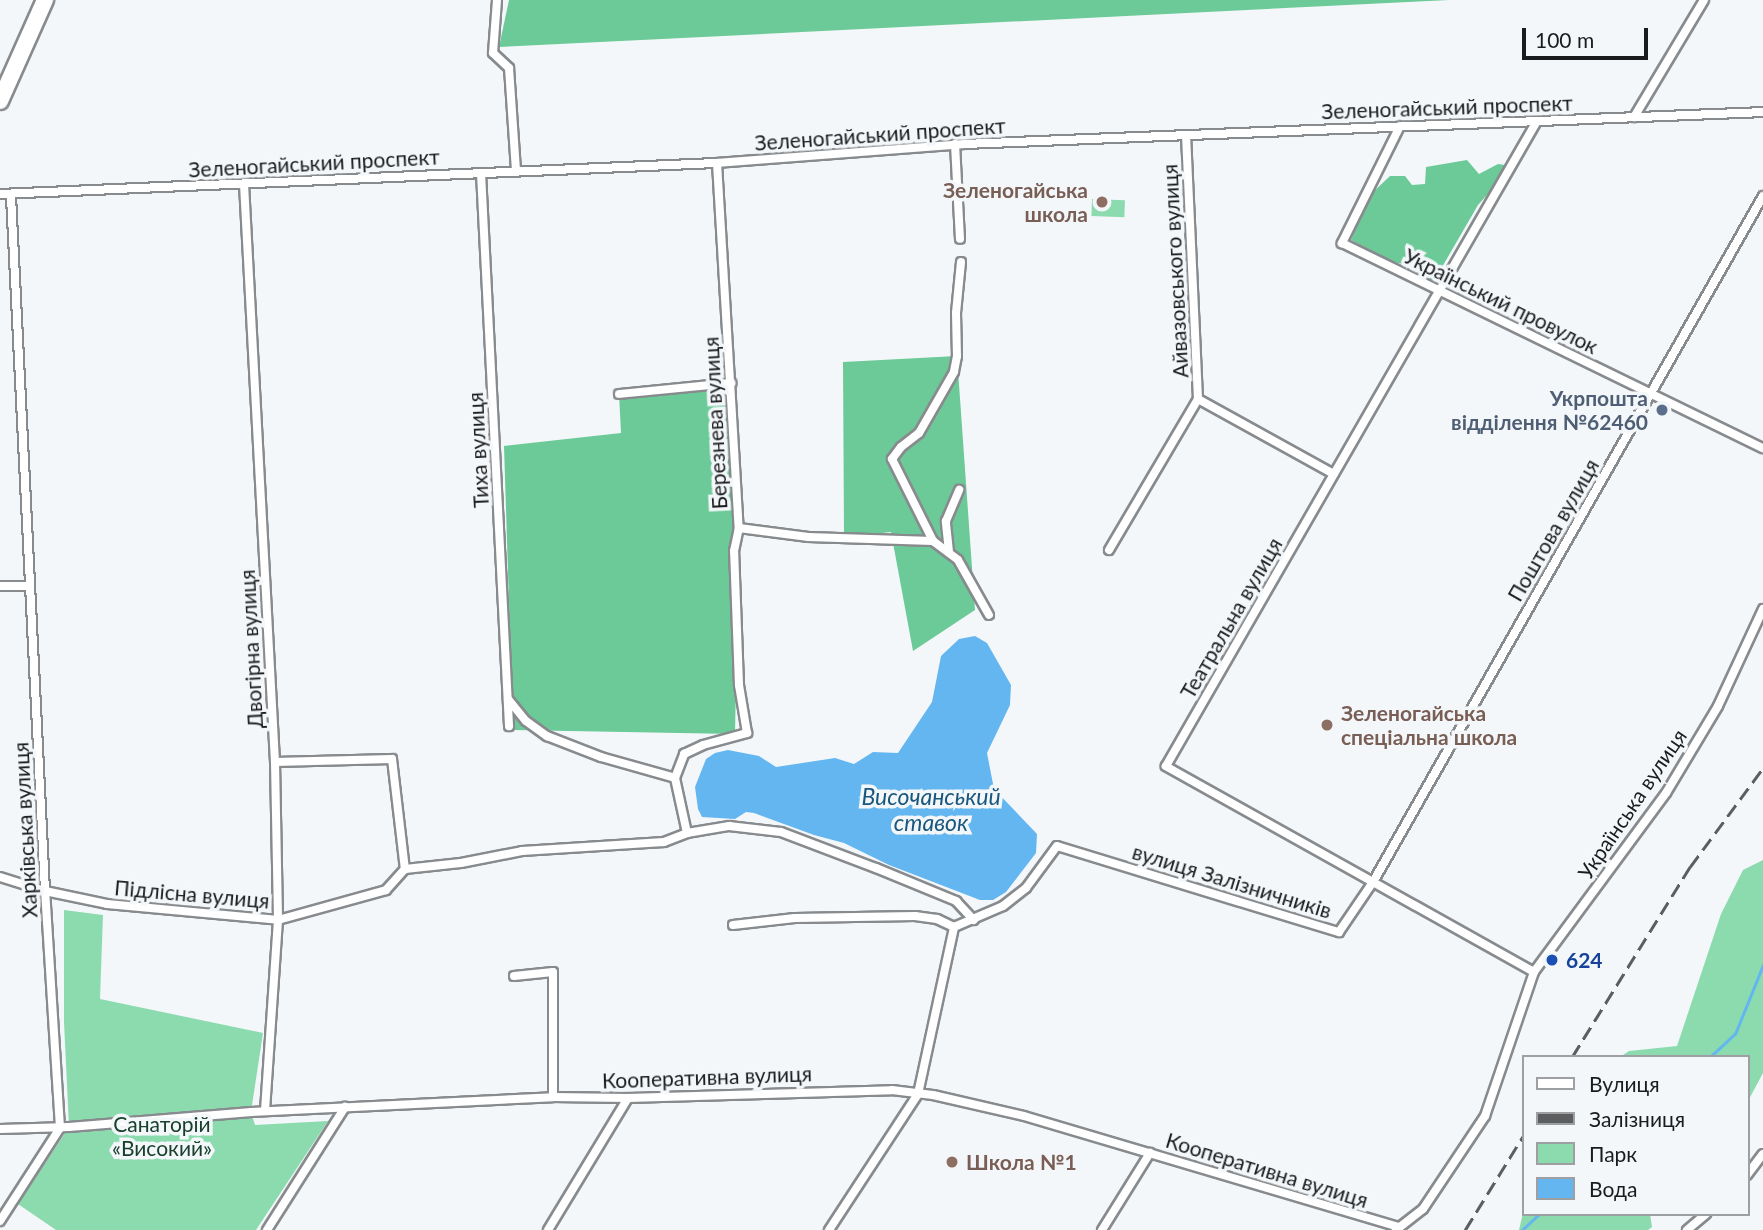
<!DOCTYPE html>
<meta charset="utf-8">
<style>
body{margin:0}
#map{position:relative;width:1763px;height:1230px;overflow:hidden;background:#f4f7fa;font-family:Lato,sans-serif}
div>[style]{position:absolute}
.green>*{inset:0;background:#8cdbaf;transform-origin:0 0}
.forest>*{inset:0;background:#6bca97}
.water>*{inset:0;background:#63b6f0}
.stream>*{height:2.5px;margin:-1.25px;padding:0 1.25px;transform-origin:1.25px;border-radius:1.25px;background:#63b6f0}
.roads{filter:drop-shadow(2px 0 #888b8e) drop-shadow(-2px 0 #888b8e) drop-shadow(0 2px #888b8e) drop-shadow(0 -2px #888b8e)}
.street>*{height:8px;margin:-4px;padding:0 4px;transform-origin:4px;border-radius:4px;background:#fff}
.highway>*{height:16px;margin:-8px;padding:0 8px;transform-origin:8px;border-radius:8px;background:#fff}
.rail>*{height:2.5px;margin-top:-1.25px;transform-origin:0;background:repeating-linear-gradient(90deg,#5b5d5f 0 14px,transparent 0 21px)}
.dots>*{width:19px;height:19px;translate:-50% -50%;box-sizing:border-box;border:4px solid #f4f7fa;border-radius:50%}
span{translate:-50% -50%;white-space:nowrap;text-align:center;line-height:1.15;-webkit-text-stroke:7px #f4f7fa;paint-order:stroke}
.street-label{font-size:21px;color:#1a1b1d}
.education-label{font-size:21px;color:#785e54;font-weight:700}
.right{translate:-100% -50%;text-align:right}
.left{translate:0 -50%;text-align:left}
.service-label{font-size:21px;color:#4e5e75;font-weight:700}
.transit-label{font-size:21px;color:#164399;font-weight:700}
.park-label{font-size:21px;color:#18402c}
.water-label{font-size:23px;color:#1a577e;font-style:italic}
.legend{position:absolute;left:1522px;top:1055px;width:228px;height:161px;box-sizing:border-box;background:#f4f7fa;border:2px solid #9d9fa2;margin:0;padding:9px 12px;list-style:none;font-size:21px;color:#1a1b1d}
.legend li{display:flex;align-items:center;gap:14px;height:35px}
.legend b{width:35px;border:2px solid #9d9fa2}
.scale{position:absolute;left:1522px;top:28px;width:126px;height:32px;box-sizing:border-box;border:4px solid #1a1b1d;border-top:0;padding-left:9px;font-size:21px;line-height:24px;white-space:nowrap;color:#1a1b1d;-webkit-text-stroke:5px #f4f7fa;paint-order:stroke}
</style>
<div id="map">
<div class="green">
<i style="left:1092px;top:199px;width:33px;height:17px;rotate:2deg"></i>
<i style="clip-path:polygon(1763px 860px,1763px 1073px,1747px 1103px,1747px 1057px,1620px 1057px,1629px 1051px,1677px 1046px,1721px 914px,1743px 870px)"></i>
<i style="clip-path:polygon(64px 910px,103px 915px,100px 999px,263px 1033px,251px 1112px,255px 1125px,328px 1121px,256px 1230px,56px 1230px,18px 1204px,69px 1127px,64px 1022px)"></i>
<i style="clip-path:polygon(1523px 1213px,1650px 1214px,1652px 1227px,1648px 1230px,1519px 1230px)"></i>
</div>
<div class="forest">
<i style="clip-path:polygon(509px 0,1449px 0,499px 47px)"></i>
<i style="clip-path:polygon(1467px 160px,1479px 174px,1498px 164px,1505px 165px,1496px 185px,1478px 205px,1434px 281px,1417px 275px,1411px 266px,1390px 261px,1351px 240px,1370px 195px,1390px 176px,1405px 176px,1412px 185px,1425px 184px,1426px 167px)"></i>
<i style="clip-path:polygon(957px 356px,975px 610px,913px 651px,891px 532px,844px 537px,843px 362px)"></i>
<i style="clip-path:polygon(731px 383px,739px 528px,735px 734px,513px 730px,504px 446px,621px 433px,619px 394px)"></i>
</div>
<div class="water">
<i style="clip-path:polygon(975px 636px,987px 643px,1011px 685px,1010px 705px,987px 753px,994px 789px,1037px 834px,1036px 853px,1006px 892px,993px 900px,980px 900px,889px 865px,844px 843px,814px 835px,754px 813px,746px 812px,735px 819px,702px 817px,698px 809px,695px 787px,706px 759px,715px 753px,728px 750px,759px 756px,776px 767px,835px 758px,854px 764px,873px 752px,898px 753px,932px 702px,941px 656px,959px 639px)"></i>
</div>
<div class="stream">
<i style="left:1710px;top:1057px;width:34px;rotate:-43deg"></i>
<i style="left:1735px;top:1034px;width:74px;rotate:-67.9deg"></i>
<i style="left:1522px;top:1230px;width:23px;rotate:-43deg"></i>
</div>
<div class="roads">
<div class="street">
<i style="left:497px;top:0;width:53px;rotate:94.3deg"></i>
<i style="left:493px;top:53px;width:22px;rotate:43deg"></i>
<i style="left:509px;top:68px;width:102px;rotate:86.1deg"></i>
<i style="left:1634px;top:117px;width:136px;rotate:-59.1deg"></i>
<i style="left:1400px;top:126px;width:131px;rotate:116.4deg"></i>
<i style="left:1342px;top:243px;width:468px;rotate:26deg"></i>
<i style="left:955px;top:144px;width:95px;rotate:87deg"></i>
<i style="left:717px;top:163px;width:366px;rotate:86.6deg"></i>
<i style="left:739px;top:528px;width:70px;rotate:7.4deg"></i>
<i style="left:808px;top:537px;width:125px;rotate:1.8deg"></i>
<i style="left:481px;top:173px;width:554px;rotate:87.1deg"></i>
<i style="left:244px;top:184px;width:579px;rotate:86.93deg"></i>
<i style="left:275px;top:762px;width:158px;rotate:88.9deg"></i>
<i style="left:278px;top:920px;width:191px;rotate:93.9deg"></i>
<i style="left:0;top:194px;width:718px;rotate:-2.48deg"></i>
<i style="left:717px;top:163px;width:248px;rotate:-4.4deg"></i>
<i style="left:964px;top:144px;width:800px;rotate:-2.29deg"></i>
<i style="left:961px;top:262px;width:51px;rotate:95.6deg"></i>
<i style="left:956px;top:313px;width:43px;rotate:88.7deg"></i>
<i style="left:957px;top:356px;width:16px;rotate:101deg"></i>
<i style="left:954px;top:372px;width:70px;rotate:119.8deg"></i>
<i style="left:919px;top:433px;width:23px;rotate:142deg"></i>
<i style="left:901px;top:447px;width:15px;rotate:127deg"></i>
<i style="left:892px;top:459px;width:92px;rotate:63.4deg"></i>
<i style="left:933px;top:541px;width:31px;rotate:37deg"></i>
<i style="left:958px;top:560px;width:63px;rotate:60.6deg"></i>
<i style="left:619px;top:394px;width:113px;rotate:-5.6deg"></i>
<i style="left:1198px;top:399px;width:155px;rotate:28.9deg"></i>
<i style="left:1109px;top:550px;width:175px;rotate:-59.5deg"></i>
<i style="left:1198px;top:399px;width:264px;rotate:-92.6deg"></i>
<i style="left:949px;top:552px;width:31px;rotate:-96deg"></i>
<i style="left:946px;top:521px;width:34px;rotate:-67deg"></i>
<i style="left:0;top:586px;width:29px"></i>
<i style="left:508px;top:699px;width:28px;rotate:51deg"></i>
<i style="left:526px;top:721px;width:26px;rotate:36deg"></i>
<i style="left:547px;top:736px;width:58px;rotate:21.3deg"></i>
<i style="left:601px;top:757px;width:77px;rotate:15.8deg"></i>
<i style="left:275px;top:762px;width:117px;rotate:-1.5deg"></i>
<i style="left:392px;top:759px;width:111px;rotate:83.3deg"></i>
<i style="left:687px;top:833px;width:56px;rotate:-102.3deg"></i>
<i style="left:675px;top:778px;width:26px;rotate:-69deg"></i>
<i style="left:684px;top:754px;width:21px;rotate:-25deg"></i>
<i style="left:703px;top:745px;width:46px;rotate:-15.3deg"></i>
<i style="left:747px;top:733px;width:49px;rotate:-99.5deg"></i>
<i style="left:739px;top:685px;width:134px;rotate:-92.1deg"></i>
<i style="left:734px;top:551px;width:24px;rotate:-78deg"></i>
<i style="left:0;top:877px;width:47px;rotate:17.3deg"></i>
<i style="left:45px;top:891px;width:63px;rotate:11.8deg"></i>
<i style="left:107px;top:904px;width:172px;rotate:5.3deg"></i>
<i style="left:278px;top:920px;width:112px;rotate:-15.5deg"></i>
<i style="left:386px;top:890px;width:28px;rotate:-48deg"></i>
<i style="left:405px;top:869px;width:56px;rotate:-6.1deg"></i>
<i style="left:461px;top:863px;width:62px;rotate:-11.1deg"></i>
<i style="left:522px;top:851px;width:142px;rotate:-3.6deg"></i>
<i style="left:664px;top:842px;width:25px;rotate:-21deg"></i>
<i style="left:687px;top:833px;width:43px;rotate:-9.5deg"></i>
<i style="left:729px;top:826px;width:52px;rotate:6.6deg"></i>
<i style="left:781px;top:832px;width:102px;rotate:20.8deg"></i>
<i style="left:876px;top:868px;width:87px;rotate:22.4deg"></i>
<i style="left:956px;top:901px;width:26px;rotate:47deg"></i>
<i style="left:733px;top:925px;width:62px;rotate:-6.4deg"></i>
<i style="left:795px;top:918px;width:120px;rotate:-1deg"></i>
<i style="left:915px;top:916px;width:22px;rotate:8deg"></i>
<i style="left:937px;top:919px;width:19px;rotate:25deg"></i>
<i style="left:954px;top:927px;width:53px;rotate:-23.2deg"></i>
<i style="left:1003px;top:906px;width:29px;rotate:-38deg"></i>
<i style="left:1026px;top:888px;width:52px;rotate:-53.6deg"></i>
<i style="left:1057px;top:846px;width:295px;rotate:17deg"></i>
<i style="left:1339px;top:932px;width:60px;rotate:-55.8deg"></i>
<i style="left:1373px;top:882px;width:789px;rotate:-60.38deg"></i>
<i style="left:1534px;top:972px;width:422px;rotate:-150.8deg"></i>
<i style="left:1166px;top:766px;width:744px;rotate:-60.09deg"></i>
<i style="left:514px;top:976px;width:39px;rotate:-6deg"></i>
<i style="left:553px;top:972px;width:125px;rotate:90deg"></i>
<i style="left:0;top:1129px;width:69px;rotate:-1.7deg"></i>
<i style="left:69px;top:1127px;width:183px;rotate:-4.7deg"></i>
<i style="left:251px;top:1112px;width:302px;rotate:-2.8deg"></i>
<i style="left:553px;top:1097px;width:75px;rotate:0.8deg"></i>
<i style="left:628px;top:1098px;width:264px;rotate:-1.7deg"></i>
<i style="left:892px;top:1090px;width:41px;rotate:7deg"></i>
<i style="left:933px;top:1095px;width:93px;rotate:13deg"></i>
<i style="left:1024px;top:1116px;width:390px;rotate:16.5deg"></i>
<i style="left:1747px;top:1175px;width:26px;rotate:-53deg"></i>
<i style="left:0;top:1221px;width:111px;rotate:-57.2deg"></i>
<i style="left:60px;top:1128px;width:237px;rotate:-93.6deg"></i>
<i style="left:45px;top:891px;width:697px;rotate:-92.8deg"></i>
<i style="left:267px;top:1230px;width:146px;rotate:-57.6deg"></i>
<i style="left:548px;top:1230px;width:154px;rotate:-58.8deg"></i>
<i style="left:829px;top:1230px;width:163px;rotate:-56.8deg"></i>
<i style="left:918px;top:1094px;width:171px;rotate:-77.8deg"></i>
<i style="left:1102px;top:1230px;width:91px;rotate:-58.1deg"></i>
<i style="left:1396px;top:1230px;width:34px;rotate:-38deg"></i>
<i style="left:1423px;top:1209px;width:112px;rotate:-56.3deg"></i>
<i style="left:1485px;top:1116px;width:152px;rotate:-71.2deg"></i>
<i style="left:1534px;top:972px;width:222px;rotate:-53.6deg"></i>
<i style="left:1666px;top:793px;width:101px;rotate:-59.1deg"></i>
<i style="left:1718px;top:706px;width:107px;rotate:-65.1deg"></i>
<i style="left:1687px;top:1230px;width:25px;rotate:-40deg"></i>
</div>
<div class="highway">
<i style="left:0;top:101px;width:111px;rotate:-66deg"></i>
</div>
</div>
<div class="rail">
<i style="left:1572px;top:1057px;width:224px;rotate:-58.2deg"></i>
<i style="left:1690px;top:867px;width:123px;rotate:-53.6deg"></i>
<i style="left:1465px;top:1230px;width:110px;rotate:-58.3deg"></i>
</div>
<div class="dots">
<i style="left:1102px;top:202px;background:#8d6e63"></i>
<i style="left:1662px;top:410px;background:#5c6f8a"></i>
<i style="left:1327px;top:725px;background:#8d6e63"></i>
<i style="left:1552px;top:960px;background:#1a4fb4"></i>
<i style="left:952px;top:1162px;background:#8d6e63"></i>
</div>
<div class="street-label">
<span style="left:1447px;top:107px;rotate:-2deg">Зеленогайський проспект</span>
<span style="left:880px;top:134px;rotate:-4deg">Зеленогайський проспект</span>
<span style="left:314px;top:163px;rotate:-3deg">Зеленогайський проспект</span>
<span style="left:1175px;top:271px;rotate:-93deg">Айвазовського вулиця</span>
<span style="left:1501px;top:301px;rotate:26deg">Український провулок</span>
<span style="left:715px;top:423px;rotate:-93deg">Березнева вулиця</span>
<span style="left:478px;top:450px;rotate:-93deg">Тиха вулиця</span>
<span style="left:1553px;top:530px;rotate:-60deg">Поштова вулиця</span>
<span style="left:1231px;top:618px;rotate:-60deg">Театральна вулиця</span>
<span style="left:251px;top:649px;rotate:-93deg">Двогірна вулиця</span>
<span style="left:1632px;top:804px;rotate:-56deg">Українська вулиця</span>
<span style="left:25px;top:830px;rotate:-93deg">Харківська вулиця</span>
<span style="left:1232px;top:881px;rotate:17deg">вулиця Залізничників</span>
<span style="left:192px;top:894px;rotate:5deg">Підлісна вулиця</span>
<span style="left:707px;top:1077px;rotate:-2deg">Кооперативна вулиця</span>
<span style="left:1267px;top:1170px;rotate:17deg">Кооперативна вулиця</span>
</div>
<div class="education-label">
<span class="right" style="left:1088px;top:202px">Зеленогайська<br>школа</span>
<span class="left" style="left:1341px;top:725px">Зеленогайська<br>спеціальна школа</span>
<span class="left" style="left:966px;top:1162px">Школа №1</span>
</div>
<div class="service-label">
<span class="right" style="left:1648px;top:410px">Укрпошта<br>відділення №62460</span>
</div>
<div class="transit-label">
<span class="left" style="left:1566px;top:960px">624</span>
</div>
<div class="park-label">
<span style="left:162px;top:1136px">Санаторій<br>«Високий»</span>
</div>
<div class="water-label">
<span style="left:931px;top:809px">Височанський<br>ставок</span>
</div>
<ul class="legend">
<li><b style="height:9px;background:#fff"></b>Вулиця</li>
<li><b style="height:9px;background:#5b5d5f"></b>Залізниця</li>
<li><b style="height:19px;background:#8cdbaf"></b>Парк</li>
<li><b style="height:19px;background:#63b6f0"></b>Вода</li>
</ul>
<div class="scale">100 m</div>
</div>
